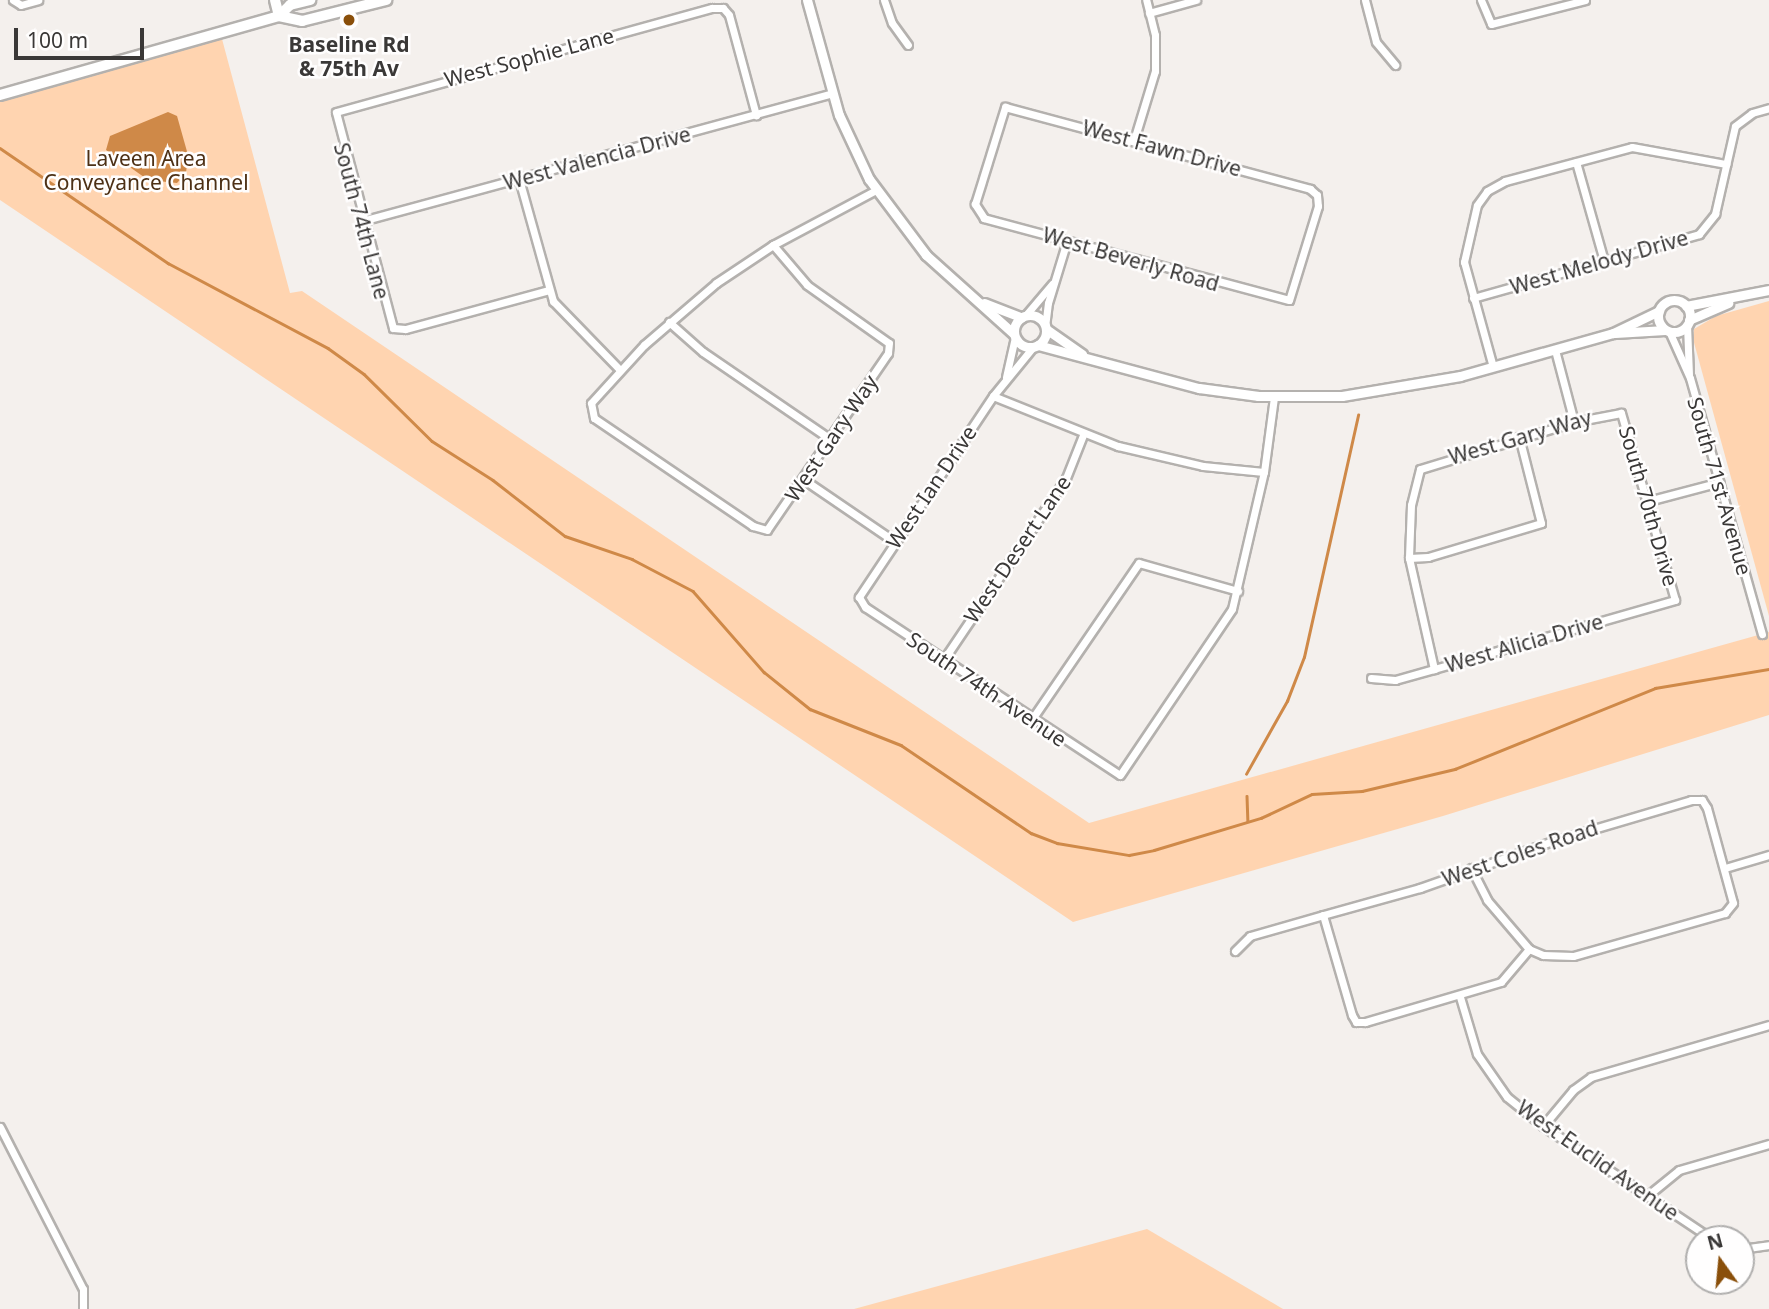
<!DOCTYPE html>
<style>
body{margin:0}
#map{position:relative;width:1769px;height:1309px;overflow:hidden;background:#f4f0ed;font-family:"Noto Sans",sans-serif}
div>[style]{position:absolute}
.green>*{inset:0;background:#ffd4b0}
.water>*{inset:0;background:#cf8948}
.stream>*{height:2.5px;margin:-1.25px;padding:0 1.25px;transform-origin:1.25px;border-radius:1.25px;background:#cf8948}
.roads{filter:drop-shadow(2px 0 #b4b1ae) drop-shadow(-2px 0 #b4b1ae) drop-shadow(0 2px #b4b1ae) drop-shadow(0 -2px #b4b1ae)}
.minor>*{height:7px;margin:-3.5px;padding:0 3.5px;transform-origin:3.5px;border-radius:3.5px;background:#fff}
.tertiary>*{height:9px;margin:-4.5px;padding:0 4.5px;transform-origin:4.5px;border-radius:4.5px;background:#fff}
.tertiary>.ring{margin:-4.5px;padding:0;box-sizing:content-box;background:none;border:9px solid #fff;border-radius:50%}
.secondary>*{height:10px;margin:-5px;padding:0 5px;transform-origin:5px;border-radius:5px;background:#fff}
.dots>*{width:19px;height:19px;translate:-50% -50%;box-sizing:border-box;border:4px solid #fffefe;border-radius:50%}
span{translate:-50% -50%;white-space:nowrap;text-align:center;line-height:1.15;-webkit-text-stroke:5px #fffefe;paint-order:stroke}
.poi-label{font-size:21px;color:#3a3837;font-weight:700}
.street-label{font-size:21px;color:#3a3837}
.park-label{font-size:21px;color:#4d3015}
.north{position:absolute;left:1685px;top:1225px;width:70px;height:70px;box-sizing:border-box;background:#fffefe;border:2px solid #b0afae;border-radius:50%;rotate:345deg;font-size:19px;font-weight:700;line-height:28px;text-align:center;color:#3a3837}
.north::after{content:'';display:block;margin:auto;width:24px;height:32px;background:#8a4f0a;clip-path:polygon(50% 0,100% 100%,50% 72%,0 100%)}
.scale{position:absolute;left:14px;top:28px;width:130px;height:32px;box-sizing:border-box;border:4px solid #3a3837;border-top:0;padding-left:9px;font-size:21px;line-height:24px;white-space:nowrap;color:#3a3837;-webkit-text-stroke:5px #fffefe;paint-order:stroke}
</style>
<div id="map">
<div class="green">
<i style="clip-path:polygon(222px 39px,290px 293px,302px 291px,1089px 823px,1769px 632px,1769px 715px,1443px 816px,1073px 922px,0 200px,0 98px)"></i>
<i style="clip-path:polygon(1769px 301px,1769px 616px,1693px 339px,1694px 329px,1716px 316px)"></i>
<i style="clip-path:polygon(1147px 1229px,1283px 1309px,854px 1309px)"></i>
</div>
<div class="water">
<i style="clip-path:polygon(168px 112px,177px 116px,188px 155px,186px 173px,177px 183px,148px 180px,106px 150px,110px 136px)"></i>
</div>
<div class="stream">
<i style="left:0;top:148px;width:204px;rotate:34.4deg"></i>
<i style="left:168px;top:263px;width:181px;rotate:28deg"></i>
<i style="left:328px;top:348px;width:44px;rotate:35.8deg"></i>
<i style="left:364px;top:374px;width:95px;rotate:44.6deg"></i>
<i style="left:432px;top:441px;width:72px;rotate:32.6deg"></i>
<i style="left:493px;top:480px;width:91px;rotate:37.9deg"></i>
<i style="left:565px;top:536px;width:71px;rotate:18.9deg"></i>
<i style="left:632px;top:559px;width:69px;rotate:27.7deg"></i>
<i style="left:693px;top:591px;width:108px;rotate:48.8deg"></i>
<i style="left:764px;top:672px;width:59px;rotate:38.8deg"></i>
<i style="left:810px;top:709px;width:98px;rotate:21.6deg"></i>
<i style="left:901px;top:745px;width:157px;rotate:34.1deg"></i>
<i style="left:1031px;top:833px;width:28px;rotate:21deg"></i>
<i style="left:1057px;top:843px;width:73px;rotate:9.5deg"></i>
<i style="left:1129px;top:855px;width:25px;rotate:-11deg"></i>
<i style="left:1154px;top:850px;width:112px;rotate:-16.7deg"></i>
<i style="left:1261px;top:818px;width:56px;rotate:-25.2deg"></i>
<i style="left:1312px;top:794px;width:50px;rotate:-3.4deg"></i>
<i style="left:1362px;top:791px;width:96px;rotate:-13.3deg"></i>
<i style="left:1455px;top:769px;width:216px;rotate:-22deg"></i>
<i style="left:1655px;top:688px;width:116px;rotate:-9.5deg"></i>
<i style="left:1246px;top:774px;width:84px;rotate:-60.7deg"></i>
<i style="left:1287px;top:701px;width:47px;rotate:-68.9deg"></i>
<i style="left:1304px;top:657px;width:248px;rotate:-77.4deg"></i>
<i style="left:1247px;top:796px;width:25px;rotate:88deg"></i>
</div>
<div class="roads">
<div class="minor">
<i style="left:13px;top:0;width:9px;rotate:32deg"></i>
<i style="left:21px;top:5px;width:18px;rotate:-16deg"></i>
<i style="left:884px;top:0;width:24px;rotate:71deg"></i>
<i style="left:892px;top:23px;width:27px;rotate:54deg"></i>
<i style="left:1365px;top:0;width:43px;rotate:75.3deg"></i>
<i style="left:1376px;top:42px;width:30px;rotate:50deg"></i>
<i style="left:1481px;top:0;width:26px;rotate:67deg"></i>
<i style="left:1491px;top:24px;width:97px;rotate:-14.3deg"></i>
<i style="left:1149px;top:13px;width:49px;rotate:-15.5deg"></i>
<i style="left:1005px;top:107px;width:316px;rotate:15deg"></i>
<i style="left:1310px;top:189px;width:9px;rotate:41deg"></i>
<i style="left:1317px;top:195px;width:11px;rotate:85deg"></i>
<i style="left:1318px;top:206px;width:98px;rotate:107.1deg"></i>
<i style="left:1289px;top:300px;width:316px;rotate:-165deg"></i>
<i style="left:984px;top:218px;width:17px;rotate:-123deg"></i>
<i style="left:975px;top:204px;width:102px;rotate:-72.8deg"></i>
<i style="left:1134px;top:140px;width:72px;rotate:-73.1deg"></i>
<i style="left:1155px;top:71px;width:36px;rotate:-90deg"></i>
<i style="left:1155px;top:35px;width:36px;rotate:-104deg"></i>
<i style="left:1576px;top:162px;width:103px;rotate:74.2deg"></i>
<i style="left:519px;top:179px;width:127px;rotate:74.4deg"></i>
<i style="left:553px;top:301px;width:96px;rotate:45.8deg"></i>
<i style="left:362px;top:221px;width:487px;rotate:-15.2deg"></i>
<i style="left:773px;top:245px;width:52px;rotate:49.6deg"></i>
<i style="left:807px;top:285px;width:100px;rotate:35.3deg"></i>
<i style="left:889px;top:343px;width:10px;rotate:96deg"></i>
<i style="left:888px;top:353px;width:214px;rotate:124.4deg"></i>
<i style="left:767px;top:530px;width:15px;rotate:-164deg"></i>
<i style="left:753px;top:526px;width:192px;rotate:-145.8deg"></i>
<i style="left:594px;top:418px;width:15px;rotate:-101deg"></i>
<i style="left:591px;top:403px;width:79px;rotate:-47.6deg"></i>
<i style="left:644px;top:345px;width:95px;rotate:-40.7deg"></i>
<i style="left:716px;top:283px;width:69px;rotate:-33.7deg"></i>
<i style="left:773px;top:245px;width:117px;rotate:-28.1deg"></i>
<i style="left:549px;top:290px;width:149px;rotate:164.8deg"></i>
<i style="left:405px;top:329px;width:12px;rotate:-175deg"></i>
<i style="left:393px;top:328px;width:223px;rotate:-104.8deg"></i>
<i style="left:336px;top:112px;width:390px;rotate:-15.5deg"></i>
<i style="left:712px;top:8px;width:11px"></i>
<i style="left:723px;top:8px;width:9px;rotate:49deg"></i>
<i style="left:729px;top:15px;width:104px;rotate:74.9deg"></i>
<i style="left:1473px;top:298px;width:235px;rotate:-15.8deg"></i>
<i style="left:1699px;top:234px;width:26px;rotate:-51deg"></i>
<i style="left:1715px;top:214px;width:90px;rotate:-77.2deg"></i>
<i style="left:1735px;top:126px;width:21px;rotate:-37deg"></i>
<i style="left:1752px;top:113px;width:18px;rotate:-16deg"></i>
<i style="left:1025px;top:316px;width:42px;rotate:-49.8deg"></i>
<i style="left:669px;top:322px;width:45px;rotate:41.4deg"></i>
<i style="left:703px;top:352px;width:154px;rotate:34.4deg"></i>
<i style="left:1687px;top:325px;width:49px;rotate:87.7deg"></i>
<i style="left:1045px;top:327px;width:24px;rotate:-83deg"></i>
<i style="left:1048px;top:303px;width:65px;rotate:-73deg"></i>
<i style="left:1669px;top:331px;width:51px;rotate:65.9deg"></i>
<i style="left:1690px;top:378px;width:266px;rotate:74.3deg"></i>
<i style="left:1033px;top:347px;width:63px;rotate:129.2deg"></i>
<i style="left:993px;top:396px;width:242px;rotate:123.7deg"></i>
<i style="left:859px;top:597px;width:12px;rotate:59deg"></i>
<i style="left:865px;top:607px;width:305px;rotate:33.4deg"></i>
<i style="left:1120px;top:775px;width:200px;rotate:-56deg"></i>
<i style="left:1232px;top:609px;width:141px;rotate:-76.9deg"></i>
<i style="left:1264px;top:472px;width:76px;rotate:-82.4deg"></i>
<i style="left:1555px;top:350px;width:74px;rotate:75.2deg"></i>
<i style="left:1493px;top:367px;width:109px;rotate:-105.4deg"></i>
<i style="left:1464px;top:262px;width:58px;rotate:-77.2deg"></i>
<i style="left:1477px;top:205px;width:17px;rotate:-54deg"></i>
<i style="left:1487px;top:191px;width:21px;rotate:-29deg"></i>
<i style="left:1505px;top:181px;width:131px;rotate:-15deg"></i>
<i style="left:1632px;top:147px;width:96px;rotate:10.3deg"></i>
<i style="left:1006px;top:377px;width:41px;rotate:-77.3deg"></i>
<i style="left:993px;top:396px;width:135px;rotate:21.8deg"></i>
<i style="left:1118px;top:446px;width:87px;rotate:13.2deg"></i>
<i style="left:1203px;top:466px;width:61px;rotate:5.6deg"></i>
<i style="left:803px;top:479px;width:110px;rotate:34.3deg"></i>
<i style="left:1648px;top:501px;width:74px;rotate:-14.8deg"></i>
<i style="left:1409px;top:558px;width:19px;rotate:-3deg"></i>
<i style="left:1428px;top:557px;width:118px;rotate:-16.7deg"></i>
<i style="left:1541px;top:523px;width:89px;rotate:-104.3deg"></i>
<i style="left:944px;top:659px;width:218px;rotate:-56deg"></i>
<i style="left:1066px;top:478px;width:46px;rotate:-68.4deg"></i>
<i style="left:1371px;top:678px;width:24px;rotate:5deg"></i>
<i style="left:1395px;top:680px;width:41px;rotate:-15.8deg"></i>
<i style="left:1434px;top:669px;width:251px;rotate:-16deg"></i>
<i style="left:1675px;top:600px;width:195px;rotate:-106.1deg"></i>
<i style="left:1621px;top:413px;width:48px;rotate:169.2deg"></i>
<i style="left:1574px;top:422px;width:161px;rotate:163deg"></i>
<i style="left:1420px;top:469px;width:37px;rotate:104deg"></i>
<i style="left:1411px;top:505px;width:53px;rotate:92.2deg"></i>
<i style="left:1409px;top:558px;width:114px;rotate:77.3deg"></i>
<i style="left:1032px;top:719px;width:189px;rotate:-55.6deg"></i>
<i style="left:1139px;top:563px;width:103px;rotate:15.8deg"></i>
<i style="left:1471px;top:868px;width:36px;rotate:63deg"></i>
<i style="left:1487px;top:900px;width:65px;rotate:49.4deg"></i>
<i style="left:1725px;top:868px;width:46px;rotate:-16.5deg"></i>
<i style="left:1235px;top:951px;width:21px;rotate:-45deg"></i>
<i style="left:1250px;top:936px;width:76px;rotate:-16deg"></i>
<i style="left:1323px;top:915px;width:101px;rotate:-15.6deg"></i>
<i style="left:1420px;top:888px;width:141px;rotate:-19.5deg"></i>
<i style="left:1553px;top:841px;width:144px;rotate:-16.5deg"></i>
<i style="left:1691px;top:800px;width:11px"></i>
<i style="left:1702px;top:800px;width:9px;rotate:58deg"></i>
<i style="left:1707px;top:808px;width:98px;rotate:74.7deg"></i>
<i style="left:1733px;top:903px;width:13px;rotate:129deg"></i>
<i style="left:1725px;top:913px;width:158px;rotate:164.2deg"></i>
<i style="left:1573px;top:956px;width:30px;rotate:-178deg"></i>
<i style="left:1543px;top:955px;width:15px;rotate:-157deg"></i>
<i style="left:1529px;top:949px;width:43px;rotate:130.3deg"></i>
<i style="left:1501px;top:982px;width:142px;rotate:163.6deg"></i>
<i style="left:1365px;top:1022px;width:9px;rotate:180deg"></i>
<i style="left:1356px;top:1022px;width:8px;rotate:-120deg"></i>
<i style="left:1352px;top:1015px;width:104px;rotate:-106.2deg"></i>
<i style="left:1460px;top:997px;width:59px;rotate:73.4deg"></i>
<i style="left:1477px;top:1054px;width:52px;rotate:55.1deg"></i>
<i style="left:1507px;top:1097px;width:46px;rotate:38.9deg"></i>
<i style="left:1543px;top:1126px;width:203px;rotate:33.8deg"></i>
<i style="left:1543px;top:1126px;width:47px;rotate:-50.2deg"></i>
<i style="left:1573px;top:1090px;width:22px;rotate:-36deg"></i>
<i style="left:1591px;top:1077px;width:185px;rotate:-16.3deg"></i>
<i style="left:0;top:1127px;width:182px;rotate:62.9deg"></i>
<i style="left:83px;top:1289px;width:20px;rotate:90deg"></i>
<i style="left:1647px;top:1196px;width:41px;rotate:-39.1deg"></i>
<i style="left:1679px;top:1170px;width:94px;rotate:-16.1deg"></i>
<i style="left:1741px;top:1249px;width:28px;rotate:-8deg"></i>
</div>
<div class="tertiary">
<i style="left:807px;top:0;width:119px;rotate:74.5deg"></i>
<i style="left:839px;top:115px;width:71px;rotate:64.9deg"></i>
<i style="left:869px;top:179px;width:95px;rotate:53.1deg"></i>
<i style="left:926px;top:255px;width:118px;rotate:41.9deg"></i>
<i class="ring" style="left:1658px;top:300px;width:23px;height:23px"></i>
<i style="left:984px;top:303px;width:40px;rotate:21deg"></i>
<i style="left:1686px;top:306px;width:85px;rotate:-10.9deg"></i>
<i class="ring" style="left:1014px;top:315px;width:23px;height:23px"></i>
<i style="left:1689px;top:320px;width:43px;rotate:-23.6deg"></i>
<i style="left:1046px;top:329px;width:44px;rotate:34.8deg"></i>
<i style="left:1615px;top:333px;width:50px;rotate:-3.4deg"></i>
<i style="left:1038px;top:345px;width:167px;rotate:15deg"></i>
<i style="left:1199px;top:388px;width:60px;rotate:7.7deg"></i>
<i style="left:1258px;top:396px;width:84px"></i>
<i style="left:1342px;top:396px;width:120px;rotate:-9.6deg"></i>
<i style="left:1460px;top:376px;width:159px;rotate:-15.7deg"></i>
<i style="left:1613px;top:333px;width:51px;rotate:-25.6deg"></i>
</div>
<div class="secondary">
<i style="left:275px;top:0;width:16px;rotate:76deg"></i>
<i style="left:279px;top:16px;width:16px;rotate:-45deg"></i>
<i style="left:290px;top:5px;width:21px;rotate:-14deg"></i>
<i style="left:0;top:95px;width:290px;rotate:-15.8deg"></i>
<i style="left:279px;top:16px;width:24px;rotate:12deg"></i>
<i style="left:302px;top:21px;width:87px;rotate:-14deg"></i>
</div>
</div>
<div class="dots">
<i style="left:349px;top:20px;background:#8a4f0a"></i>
</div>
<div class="poi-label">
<span style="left:349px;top:56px">Baseline Rd<br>&amp; 75th Av</span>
</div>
<div class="street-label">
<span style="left:529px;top:57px;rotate:-15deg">West Sophie Lane</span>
<span style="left:1162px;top:148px;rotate:15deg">West Fawn Drive</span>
<span style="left:597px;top:158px;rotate:-15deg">West Valencia Drive</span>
<span style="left:362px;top:221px;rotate:75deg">South 74th Lane</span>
<span style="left:1131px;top:259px;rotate:16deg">West Beverly Road</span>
<span style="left:1599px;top:262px;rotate:-16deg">West Melody Drive</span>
<span style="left:1520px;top:437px;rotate:-16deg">West Gary Way</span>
<span style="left:831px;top:438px;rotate:-56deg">West Gary Way</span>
<span style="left:1720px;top:486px;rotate:74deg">South 71st Avenue</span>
<span style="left:931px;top:487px;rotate:-56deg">West Ian Drive</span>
<span style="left:1649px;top:506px;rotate:74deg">South 70th Drive</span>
<span style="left:1017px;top:549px;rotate:-56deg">West Desert Lane</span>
<span style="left:1524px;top:643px;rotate:-16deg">West Alicia Drive</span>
<span style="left:987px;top:689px;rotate:34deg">South 74th Avenue</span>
<span style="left:1520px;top:853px;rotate:-19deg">West Coles Road</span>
<span style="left:1598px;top:1160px;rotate:35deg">West Euclid Avenue</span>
</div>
<div class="park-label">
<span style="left:146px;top:170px">Laveen Area<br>Conveyance Channel</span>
</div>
<div class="north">N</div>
<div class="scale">100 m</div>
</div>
